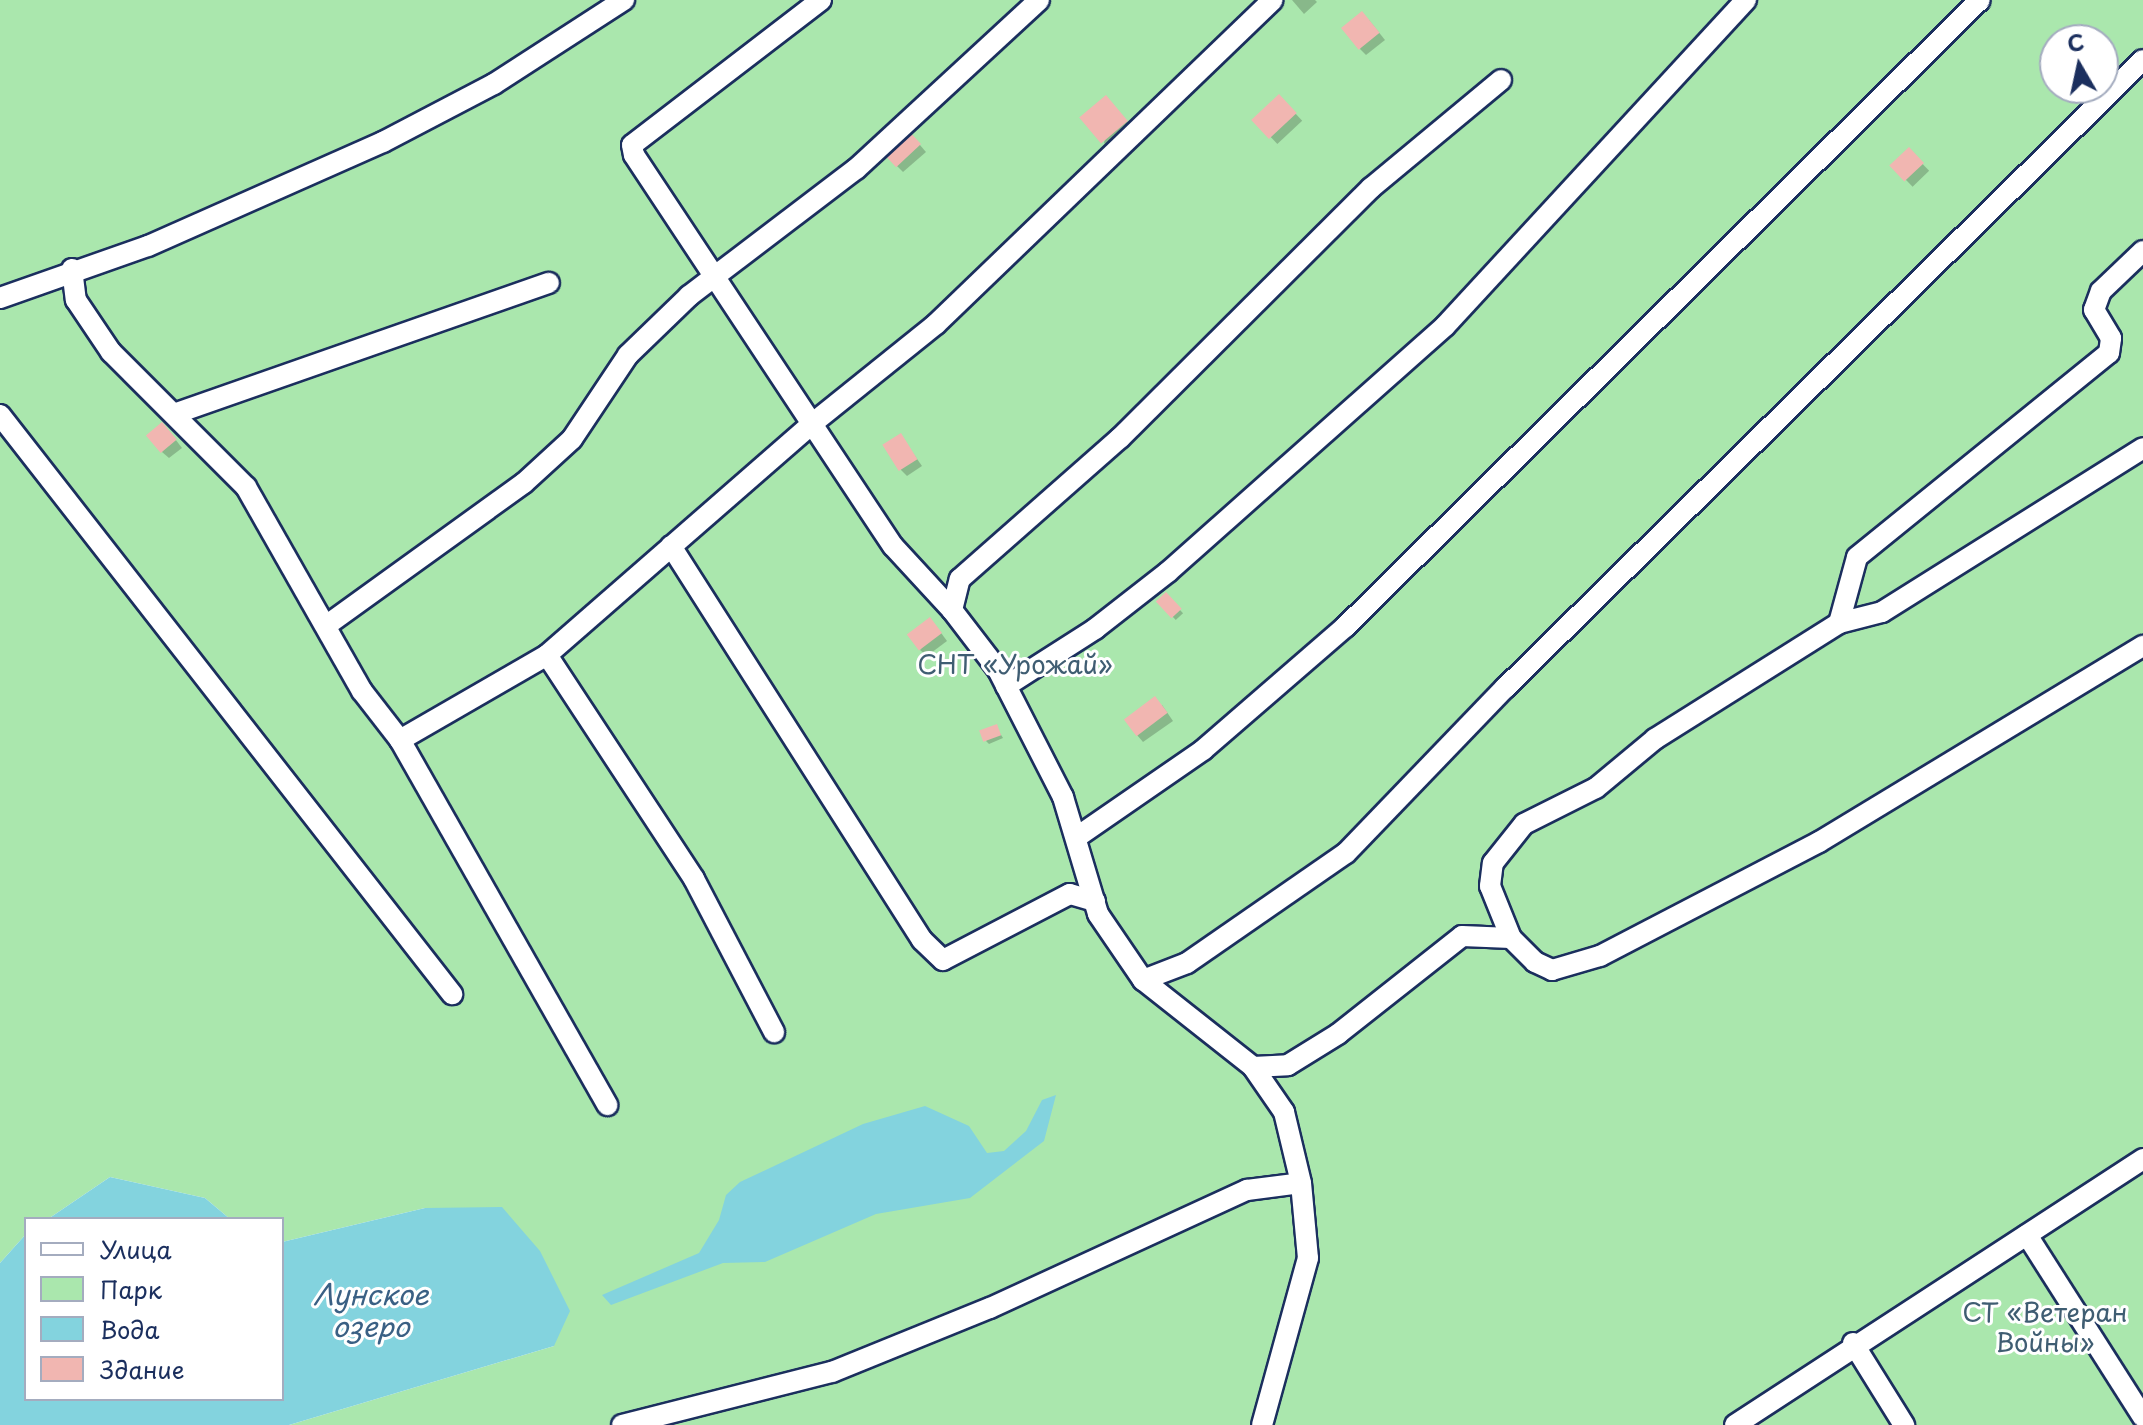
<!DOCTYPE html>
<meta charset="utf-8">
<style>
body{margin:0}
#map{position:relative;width:2143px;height:1425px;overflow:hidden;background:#fff;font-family:"Playpen Sans",sans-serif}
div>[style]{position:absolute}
.green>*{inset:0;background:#aae7ad}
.water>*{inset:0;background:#83d3de}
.shadow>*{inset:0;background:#0003;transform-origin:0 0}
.building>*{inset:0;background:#f1b6b1;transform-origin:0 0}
.roads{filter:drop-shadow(2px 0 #1b2f5e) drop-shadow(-2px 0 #1b2f5e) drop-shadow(0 2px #1b2f5e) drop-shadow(0 -2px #1b2f5e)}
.street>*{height:20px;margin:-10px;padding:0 10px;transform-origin:10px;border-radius:10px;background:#fff}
span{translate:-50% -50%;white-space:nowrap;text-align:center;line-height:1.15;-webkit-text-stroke:6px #fff;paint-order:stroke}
.park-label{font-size:26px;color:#3f5d72}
.water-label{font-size:28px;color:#3a6084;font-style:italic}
.legend{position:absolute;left:24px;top:1217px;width:260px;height:184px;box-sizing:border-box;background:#fff;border:2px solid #a4acbf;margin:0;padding:10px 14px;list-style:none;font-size:24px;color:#1b2f5e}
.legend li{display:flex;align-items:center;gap:16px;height:40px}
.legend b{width:40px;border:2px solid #a4acbf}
.north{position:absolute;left:2039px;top:24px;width:80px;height:80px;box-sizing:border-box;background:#fff;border:2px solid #a4acbf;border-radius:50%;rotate:351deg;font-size:22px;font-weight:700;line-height:32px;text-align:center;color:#1b2f5e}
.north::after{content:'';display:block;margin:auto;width:28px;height:36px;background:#1b2f5e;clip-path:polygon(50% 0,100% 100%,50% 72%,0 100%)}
</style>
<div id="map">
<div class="green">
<i style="clip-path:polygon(evenodd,0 0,2143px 0,2143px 1425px,289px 1425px,554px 1346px,425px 1208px,282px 1242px,282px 1219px,230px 1219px,205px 1198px,110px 1177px,48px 1219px,26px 1219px,26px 1234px,0 1263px,0 0,2055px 40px,2103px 40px,2103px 88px,2055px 88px,2055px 40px)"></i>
</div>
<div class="water">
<i style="clip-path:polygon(1056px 1095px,1044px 1141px,970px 1198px,876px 1214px,765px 1262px,723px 1263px,611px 1305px,602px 1295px,699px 1253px,719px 1220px,726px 1195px,740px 1182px,863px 1124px,925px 1106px,969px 1126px,987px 1153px,1004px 1151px,1026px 1131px,1042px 1100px)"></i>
<i style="clip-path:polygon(110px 1177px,205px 1198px,230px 1219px,48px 1219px)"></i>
<i style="clip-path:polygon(502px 1207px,540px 1251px,570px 1311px,554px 1346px,289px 1425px,0 1425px,0 1263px,26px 1234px,26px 1399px,282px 1399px,282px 1242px,425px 1208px)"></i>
</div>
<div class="shadow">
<i style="clip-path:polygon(1292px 0,1315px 0,1317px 2px,1304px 14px)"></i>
<i style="clip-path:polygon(1369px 20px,1385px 40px,1366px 55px,1360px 49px)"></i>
<i style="left:1279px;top:96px;width:34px;height:34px;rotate:47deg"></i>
<i style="clip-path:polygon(1112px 104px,1134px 129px,1111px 149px,1104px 143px)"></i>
<i style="clip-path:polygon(913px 137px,926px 152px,903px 172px,896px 165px)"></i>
<i style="left:1909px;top:150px;width:29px;height:23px;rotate:46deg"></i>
<i style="clip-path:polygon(169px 431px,182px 448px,169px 458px,162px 452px)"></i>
<i style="clip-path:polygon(901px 436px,922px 466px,907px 476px,900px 469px)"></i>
<i style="left:1166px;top:595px;width:25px;height:10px;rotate:47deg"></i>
<i style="clip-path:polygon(936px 626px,947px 641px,927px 656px,920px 650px)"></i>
<i style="clip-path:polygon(1162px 705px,1173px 721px,1143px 742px,1137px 735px)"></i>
<i style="clip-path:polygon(996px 727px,1003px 738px,989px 744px,986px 741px)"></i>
</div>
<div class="building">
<i style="left:1362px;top:11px;width:28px;height:27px;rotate:51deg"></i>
<i style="left:1279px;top:94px;width:26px;height:38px;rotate:47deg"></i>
<i style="left:1106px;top:95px;width:34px;height:35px;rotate:50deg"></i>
<i style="left:906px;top:128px;width:22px;height:34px;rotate:47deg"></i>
<i style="left:1909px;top:147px;width:22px;height:27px;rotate:47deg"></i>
<i style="left:162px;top:422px;width:23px;height:21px;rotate:50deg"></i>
<i style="left:901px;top:433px;width:31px;height:22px;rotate:58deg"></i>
<i style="left:1166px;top:592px;width:23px;height:14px;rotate:47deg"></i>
<i style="left:930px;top:617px;width:20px;height:29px;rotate:53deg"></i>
<i style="left:1155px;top:696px;width:21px;height:39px;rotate:53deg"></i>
<i style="left:997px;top:724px;width:12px;height:19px;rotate:70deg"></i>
</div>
<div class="roads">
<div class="street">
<i style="left:821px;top:0;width:238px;rotate:142.5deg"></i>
<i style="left:632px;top:145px;width:10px;rotate:79deg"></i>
<i style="left:634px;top:155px;width:469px;rotate:56.5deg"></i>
<i style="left:893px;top:546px;width:87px;rotate:47.3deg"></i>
<i style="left:952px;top:610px;width:76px;rotate:52.5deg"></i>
<i style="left:998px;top:670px;width:143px;rotate:62.9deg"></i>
<i style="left:1063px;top:797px;width:122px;rotate:73.3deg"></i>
<i style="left:1098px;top:914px;width:80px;rotate:55.7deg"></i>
<i style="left:1143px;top:980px;width:140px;rotate:38.3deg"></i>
<i style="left:1253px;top:1067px;width:55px;rotate:55.4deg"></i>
<i style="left:1284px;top:1112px;width:73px;rotate:76.5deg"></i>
<i style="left:1301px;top:1183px;width:75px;rotate:84.7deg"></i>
<i style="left:1308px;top:1258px;width:173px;rotate:105.4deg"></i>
<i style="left:72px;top:269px;width:31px;rotate:83deg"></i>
<i style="left:76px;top:300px;width:63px;rotate:56.1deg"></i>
<i style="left:111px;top:352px;width:191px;rotate:45deg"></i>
<i style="left:246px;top:487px;width:235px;rotate:60.4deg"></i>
<i style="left:362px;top:691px;width:62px;rotate:52.2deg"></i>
<i style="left:400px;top:740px;width:420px;rotate:60.4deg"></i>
<i style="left:0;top:298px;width:157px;rotate:-19.4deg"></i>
<i style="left:148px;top:246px;width:257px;rotate:-23.9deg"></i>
<i style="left:383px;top:142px;width:125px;rotate:-27.6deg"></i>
<i style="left:494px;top:84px;width:155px;rotate:-32.9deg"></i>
<i style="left:177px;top:413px;width:394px;rotate:-19.3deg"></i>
<i style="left:0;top:415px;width:735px;rotate:52.02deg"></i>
<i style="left:671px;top:546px;width:467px;rotate:57.5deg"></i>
<i style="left:922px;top:940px;width:29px;rotate:44deg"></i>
<i style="left:943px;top:960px;width:143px;rotate:-27.5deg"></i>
<i style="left:1070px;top:894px;width:26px;rotate:16deg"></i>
<i style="left:952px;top:610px;width:32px;rotate:-76deg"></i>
<i style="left:960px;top:579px;width:213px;rotate:-41.4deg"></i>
<i style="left:1120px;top:438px;width:354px;rotate:-44.9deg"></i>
<i style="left:1371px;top:188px;width:169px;rotate:-39.7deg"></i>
<i style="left:1839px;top:623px;width:44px;rotate:-14.3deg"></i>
<i style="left:1882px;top:612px;width:308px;rotate:-32.1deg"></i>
<i style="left:327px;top:625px;width:243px;rotate:-35.8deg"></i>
<i style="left:524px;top:483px;width:65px;rotate:-42.5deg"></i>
<i style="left:572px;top:439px;width:101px;rotate:-56.3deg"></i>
<i style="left:628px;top:355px;width:85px;rotate:-44deg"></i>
<i style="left:689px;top:296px;width:210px;rotate:-37.3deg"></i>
<i style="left:856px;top:169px;width:249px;rotate:-42.7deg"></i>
<i style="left:547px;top:655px;width:268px;rotate:56.7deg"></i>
<i style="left:694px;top:879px;width:173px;rotate:62.4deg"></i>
<i style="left:1006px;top:686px;width:106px;rotate:-32.6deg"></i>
<i style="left:1095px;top:629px;width:93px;rotate:-38deg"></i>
<i style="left:1168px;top:572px;width:370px;rotate:-41.6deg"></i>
<i style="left:1445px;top:326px;width:444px;rotate:-47.3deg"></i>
<i style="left:400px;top:740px;width:170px;rotate:-30deg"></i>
<i style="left:547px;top:655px;width:353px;rotate:-41.1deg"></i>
<i style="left:813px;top:423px;width:158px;rotate:-38.8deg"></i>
<i style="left:936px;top:324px;width:467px;rotate:-43.9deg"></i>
<i style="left:1077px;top:837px;width:153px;rotate:-34.6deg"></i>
<i style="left:1203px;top:750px;width:188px;rotate:-40.9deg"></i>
<i style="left:1345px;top:627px;width:892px;rotate:-44.64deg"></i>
<i style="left:1511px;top:938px;width:56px;rotate:-112deg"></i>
<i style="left:1490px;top:886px;width:23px;rotate:-83deg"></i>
<i style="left:1493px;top:863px;width:50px;rotate:-51.5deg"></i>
<i style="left:1524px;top:824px;width:80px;rotate:-26.6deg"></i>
<i style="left:1596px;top:788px;width:77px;rotate:-39.7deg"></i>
<i style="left:1655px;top:739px;width:218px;rotate:-32.2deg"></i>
<i style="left:1839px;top:623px;width:68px;rotate:-74.7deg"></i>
<i style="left:1857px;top:557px;width:324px;rotate:-39deg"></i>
<i style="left:2109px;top:353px;width:15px;rotate:-82deg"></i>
<i style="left:2111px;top:338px;width:33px;rotate:-121deg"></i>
<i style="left:2094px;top:310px;width:20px;rotate:-70deg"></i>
<i style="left:2101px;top:291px;width:58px;rotate:-43.6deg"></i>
<i style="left:1143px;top:980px;width:47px;rotate:-21.1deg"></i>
<i style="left:1187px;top:963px;width:193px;rotate:-34.7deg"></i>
<i style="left:1346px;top:853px;width:229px;rotate:-46.1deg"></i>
<i style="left:1505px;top:688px;width:895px;rotate:-44.55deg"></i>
<i style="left:1253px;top:1067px;width:35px;rotate:-3deg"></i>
<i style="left:1288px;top:1065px;width:59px;rotate:-31.8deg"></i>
<i style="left:1338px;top:1034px;width:158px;rotate:-38.3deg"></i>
<i style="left:1462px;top:936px;width:49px;rotate:2.3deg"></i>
<i style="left:1511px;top:938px;width:34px;rotate:45deg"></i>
<i style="left:1535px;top:962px;width:19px;rotate:25deg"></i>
<i style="left:1552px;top:970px;width:50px;rotate:-16.3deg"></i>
<i style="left:1600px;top:956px;width:247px;rotate:-27.5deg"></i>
<i style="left:1819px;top:842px;width:379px;rotate:-31.2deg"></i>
<i style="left:2027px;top:1235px;width:216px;rotate:57.5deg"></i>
<i style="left:1853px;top:1343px;width:97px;rotate:58.1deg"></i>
<i style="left:622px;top:1425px;width:217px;rotate:-14.2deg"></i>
<i style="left:832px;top:1372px;width:170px;rotate:-22.1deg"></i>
<i style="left:990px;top:1308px;width:283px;rotate:-24.7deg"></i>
<i style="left:1247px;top:1190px;width:54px;rotate:-7.4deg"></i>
<i style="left:1735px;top:1425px;width:487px;rotate:-33.1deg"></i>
</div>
</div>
<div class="park-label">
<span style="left:1015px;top:664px">СНТ «Урожай»</span>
<span style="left:2045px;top:1327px">СТ «Ветеран<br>Войны»</span>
</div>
<div class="water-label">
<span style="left:371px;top:1310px">Лунское<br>озеро</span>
</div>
<ul class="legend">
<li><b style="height:10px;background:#fff"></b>Улица</li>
<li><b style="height:22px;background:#aae7ad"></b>Парк</li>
<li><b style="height:22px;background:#83d3de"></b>Вода</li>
<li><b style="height:22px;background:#f1b6b1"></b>Здание</li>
</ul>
<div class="north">С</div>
</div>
